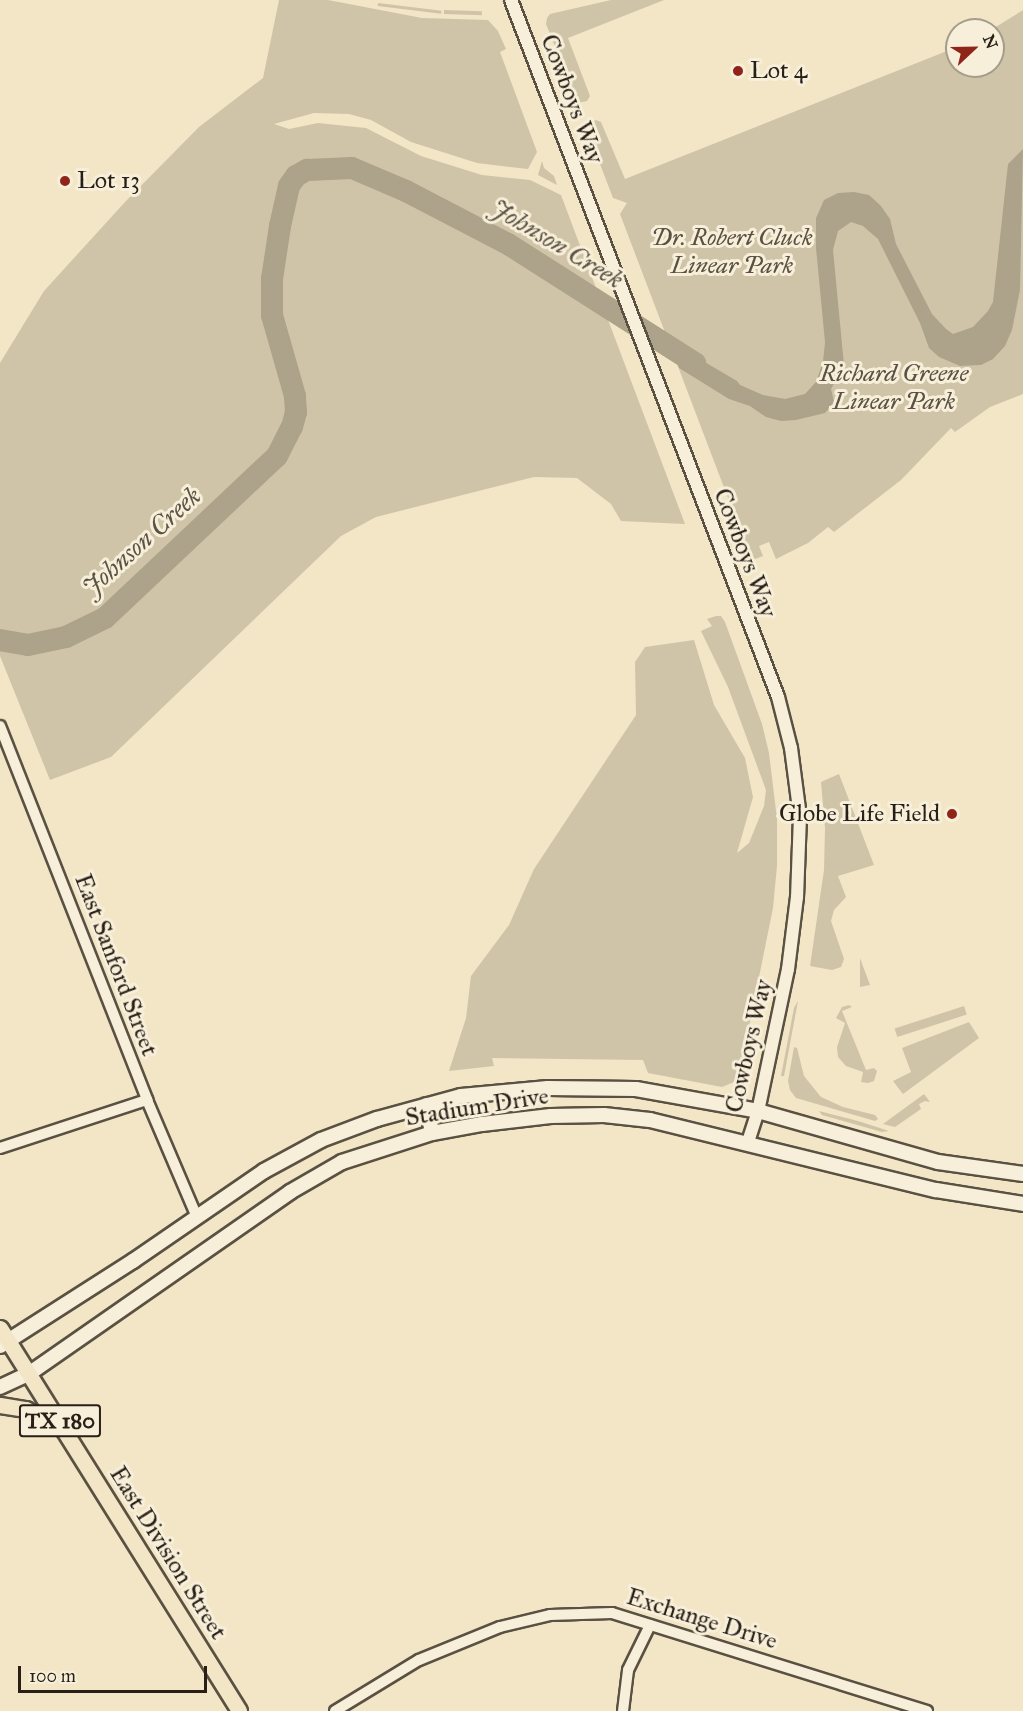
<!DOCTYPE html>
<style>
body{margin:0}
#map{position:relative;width:1023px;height:1711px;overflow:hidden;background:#f2e6c6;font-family:"IM FELL Great Primer",serif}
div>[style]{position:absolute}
.green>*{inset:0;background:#d0c4a8;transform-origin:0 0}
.water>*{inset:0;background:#ada28a}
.river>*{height:22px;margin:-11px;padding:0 11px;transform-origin:11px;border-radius:11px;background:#ada28a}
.roads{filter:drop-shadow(2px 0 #5a5142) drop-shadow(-2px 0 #5a5142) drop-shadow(0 2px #5a5142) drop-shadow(0 -2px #5a5142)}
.minor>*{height:10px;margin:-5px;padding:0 5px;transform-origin:5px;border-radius:5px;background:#f7efda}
.tertiary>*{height:12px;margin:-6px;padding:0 6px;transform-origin:6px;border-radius:6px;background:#f7efda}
.secondary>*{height:14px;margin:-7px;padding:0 7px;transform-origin:7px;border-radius:7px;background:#f7efda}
.primary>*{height:15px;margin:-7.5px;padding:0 7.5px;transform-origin:7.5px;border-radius:7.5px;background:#f2e6c6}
.dots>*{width:16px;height:16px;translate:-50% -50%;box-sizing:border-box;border:3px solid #f7efda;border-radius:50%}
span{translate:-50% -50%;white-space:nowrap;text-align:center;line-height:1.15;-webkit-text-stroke:6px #f7efda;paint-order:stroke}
.shield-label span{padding:2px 4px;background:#f7efda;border:2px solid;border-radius:4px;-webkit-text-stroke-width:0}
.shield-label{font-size:22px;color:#281f16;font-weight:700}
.poi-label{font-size:24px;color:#281f16}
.left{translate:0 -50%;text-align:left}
.right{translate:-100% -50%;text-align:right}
.street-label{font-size:24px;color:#281f16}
.park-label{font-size:24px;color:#5a5142;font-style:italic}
.water-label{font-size:26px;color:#5d5344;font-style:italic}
.north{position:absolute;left:945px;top:18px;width:60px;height:60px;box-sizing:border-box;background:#f7efda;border:2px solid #a49c8c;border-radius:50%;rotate:68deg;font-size:16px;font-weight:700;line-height:24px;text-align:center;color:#281f16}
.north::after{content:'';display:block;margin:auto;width:21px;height:27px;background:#8f2418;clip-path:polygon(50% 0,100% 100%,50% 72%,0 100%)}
.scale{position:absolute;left:18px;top:1666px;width:189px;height:27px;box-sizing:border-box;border:3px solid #281f16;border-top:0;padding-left:8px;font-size:18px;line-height:21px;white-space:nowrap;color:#281f16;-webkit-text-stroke:4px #f7efda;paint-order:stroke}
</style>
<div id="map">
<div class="green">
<i style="clip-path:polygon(279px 0,328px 0,422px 18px,488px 20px,498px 31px,506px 49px,500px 52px,537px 152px,528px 169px,477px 163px,411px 142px,371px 120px,349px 114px,314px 113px,274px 124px,289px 129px,318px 123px,366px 128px,421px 156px,482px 175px,530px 180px,561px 195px,685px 524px,621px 521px,611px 504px,577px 478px,534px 477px,376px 517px,341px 536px,111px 757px,50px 780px,0 656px,0 363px,44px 291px,125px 202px,199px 127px,263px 78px)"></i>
<i style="clip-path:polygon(611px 0,664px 0,568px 38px,590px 96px,587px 101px,577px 103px,546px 24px,547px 18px,550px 14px)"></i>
<i style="left:378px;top:3px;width:64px;height:3px;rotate:7deg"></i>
<i style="left:444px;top:10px;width:38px;height:4px;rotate:2deg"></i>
<i style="clip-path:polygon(1023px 10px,1023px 394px,990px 407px,955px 432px,951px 428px,901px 480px,834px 532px,828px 527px,808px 543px,776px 559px,769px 542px,759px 546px,763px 556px,750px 561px,747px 548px,620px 214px,627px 203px,613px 198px,585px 125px,596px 120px,601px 122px,625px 179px,957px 47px,957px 66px,993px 66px,993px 30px,991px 30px)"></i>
<i style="clip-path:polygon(542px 161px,544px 168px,554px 176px,557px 185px,538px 175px)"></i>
<i style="clip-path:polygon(716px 616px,721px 616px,725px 622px,762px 724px,769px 753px,777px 819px,777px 866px,773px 908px,739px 1076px,734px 1082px,722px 1087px,648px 1073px,643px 1060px,492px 1058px,494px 1066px,449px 1071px,466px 1018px,471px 976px,509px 925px,534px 869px,636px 715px,635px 662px,645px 647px,694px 640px,714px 705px,745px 758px,753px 797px,737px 853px,749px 843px,764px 806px,766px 790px,728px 687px,701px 631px,712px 626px,707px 619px)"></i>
<i style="clip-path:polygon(839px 774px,874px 865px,838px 876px,846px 897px,834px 910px,831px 921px,844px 959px,841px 967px,832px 970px,810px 966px,824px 870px,825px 828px,821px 782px)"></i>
<i style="clip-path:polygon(860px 958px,870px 985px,860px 987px)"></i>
<i style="clip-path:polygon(798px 1001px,784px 1076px,781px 1076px,794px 1008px)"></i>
<i style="clip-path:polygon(849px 1005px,852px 1007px,842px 1011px,866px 1070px,874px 1068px,877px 1071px,874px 1081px,868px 1083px,861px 1082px,863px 1072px,846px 1066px,838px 1057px,837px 1047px,845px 1023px,836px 1018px,842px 1007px)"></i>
<i style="left:964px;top:1006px;width:9px;height:73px;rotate:72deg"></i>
<i style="clip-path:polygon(969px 1022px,979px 1038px,903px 1094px,893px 1081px,911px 1072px,902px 1048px)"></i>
<i style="clip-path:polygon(794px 1047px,797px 1048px,804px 1076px,821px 1097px,843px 1107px,875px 1115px,878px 1119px,875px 1121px,796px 1098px,790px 1090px,788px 1081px)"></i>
<i style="clip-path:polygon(924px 1094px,930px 1102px,925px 1101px,919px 1104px,921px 1109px,895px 1127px,883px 1124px)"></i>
<i style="clip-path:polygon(819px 1111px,858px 1121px,889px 1131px,882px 1132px,822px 1115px)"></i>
</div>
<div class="water">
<i style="clip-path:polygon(1023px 149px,1020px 290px,1012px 330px,1005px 346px,993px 359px,981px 365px,960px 366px,939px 357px,929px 348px,920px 323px,878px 239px,863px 226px,851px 222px,838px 231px,833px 250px,844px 365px,831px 389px,834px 402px,825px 413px,796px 420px,781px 421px,766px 417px,750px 406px,729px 399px,679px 368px,669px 341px,737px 381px,740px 385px,763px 395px,785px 399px,805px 394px,816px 382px,823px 362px,825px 342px,816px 248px,816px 218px,824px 200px,838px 193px,854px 192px,869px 195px,881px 206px,890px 219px,896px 244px,932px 314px,946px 329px,953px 334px,973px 327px,988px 311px,993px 302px,1008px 164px)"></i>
</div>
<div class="river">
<i style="left:0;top:640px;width:28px;rotate:10deg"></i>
<i style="left:28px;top:645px;width:39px;rotate:-12deg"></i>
<i style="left:66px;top:637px;width:43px;rotate:-26deg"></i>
<i style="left:105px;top:618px;width:236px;rotate:-43.3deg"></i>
<i style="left:277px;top:456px;width:33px;rotate:-63deg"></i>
<i style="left:292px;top:427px;width:16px;rotate:-75deg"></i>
<i style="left:296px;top:412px;width:16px;rotate:-94deg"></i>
<i style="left:295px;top:396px;width:84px;rotate:-105.9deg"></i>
<i style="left:272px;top:315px;width:36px;rotate:-90deg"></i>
<i style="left:272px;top:279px;width:54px;rotate:-81.4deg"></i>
<i style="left:280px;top:226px;width:41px;rotate:-77.3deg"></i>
<i style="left:289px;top:186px;width:12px;rotate:-55deg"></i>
<i style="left:296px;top:176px;width:13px;rotate:-29deg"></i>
<i style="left:307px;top:170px;width:45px;rotate:-2.5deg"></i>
<i style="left:352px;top:168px;width:59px;rotate:23.1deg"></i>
<i style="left:406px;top:191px;width:115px;rotate:27.5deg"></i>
<i style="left:508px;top:244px;width:222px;rotate:32.5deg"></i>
</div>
<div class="roads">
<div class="minor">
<i style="left:0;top:726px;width:402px;rotate:68.5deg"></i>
<i style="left:147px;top:1100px;width:127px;rotate:66.9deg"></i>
<i style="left:0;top:1148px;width:155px;rotate:-18.1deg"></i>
<i style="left:335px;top:1711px;width:98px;rotate:-31.3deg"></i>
<i style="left:419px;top:1660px;width:87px;rotate:-22.2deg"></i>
<i style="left:500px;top:1627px;width:51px;rotate:-13.5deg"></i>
<i style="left:550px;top:1615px;width:62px;rotate:-1.8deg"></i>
<i style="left:612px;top:1613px;width:330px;rotate:17.3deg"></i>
<i style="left:623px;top:1711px;width:41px;rotate:-83deg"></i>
<i style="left:628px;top:1670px;width:50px;rotate:-63.9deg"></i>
</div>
<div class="tertiary">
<i style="left:511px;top:0;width:746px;rotate:69.04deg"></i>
<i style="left:778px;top:697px;width:53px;rotate:75.7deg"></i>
<i style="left:791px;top:748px;width:69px;rotate:82.5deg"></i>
<i style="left:800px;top:816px;width:81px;rotate:92.1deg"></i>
<i style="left:797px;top:897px;width:73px;rotate:97.1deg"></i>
<i style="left:788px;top:969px;width:145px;rotate:101.9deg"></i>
<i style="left:758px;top:1111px;width:35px;rotate:108deg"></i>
</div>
<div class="secondary">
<i style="left:427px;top:1105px;width:28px;rotate:80deg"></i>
<i style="left:0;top:1346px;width:158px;rotate:-32.6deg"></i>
<i style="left:133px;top:1261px;width:159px;rotate:-34.5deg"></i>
<i style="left:264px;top:1171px;width:65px;rotate:-28.5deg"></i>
<i style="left:321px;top:1140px;width:60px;rotate:-20.6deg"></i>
<i style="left:377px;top:1119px;width:87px;rotate:-15.3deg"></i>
<i style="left:461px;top:1096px;width:87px;rotate:-5.3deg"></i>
<i style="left:548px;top:1088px;width:88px;rotate:0.7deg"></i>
<i style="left:636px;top:1089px;width:124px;rotate:10.2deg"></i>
<i style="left:758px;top:1111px;width:187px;rotate:15.8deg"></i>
<i style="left:938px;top:1162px;width:86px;rotate:8deg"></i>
<i style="left:0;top:1387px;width:33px;rotate:-25deg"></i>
<i style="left:30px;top:1373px;width:317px;rotate:-34.8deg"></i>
<i style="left:290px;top:1192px;width:60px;rotate:-30deg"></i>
<i style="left:342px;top:1162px;width:95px;rotate:-17.9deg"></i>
<i style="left:432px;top:1133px;width:51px;rotate:-10.2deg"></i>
<i style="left:482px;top:1124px;width:69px;rotate:-6.6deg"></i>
<i style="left:551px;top:1116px;width:53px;rotate:-1.1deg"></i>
<i style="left:604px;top:1115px;width:46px;rotate:6.2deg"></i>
<i style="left:650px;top:1120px;width:294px;rotate:13.8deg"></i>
<i style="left:936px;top:1190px;width:88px;rotate:9.1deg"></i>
</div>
<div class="primary">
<i style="left:0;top:1328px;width:451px;rotate:58deg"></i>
<i style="left:0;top:1405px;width:26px;rotate:9deg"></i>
<i style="left:26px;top:1409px;width:42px;rotate:28.4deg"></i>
</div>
</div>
<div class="dots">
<i style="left:738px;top:71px;background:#8f2418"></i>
<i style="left:65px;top:181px;background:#8f2418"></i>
<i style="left:952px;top:814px;background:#8f2418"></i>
</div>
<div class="shield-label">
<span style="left:60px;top:1421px">TX 180</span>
</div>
<div class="poi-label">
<span class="left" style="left:750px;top:71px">Lot 4</span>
<span class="left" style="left:77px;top:181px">Lot 13</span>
<span class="right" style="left:940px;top:814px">Globe Life Field</span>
</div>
<div class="street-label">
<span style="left:572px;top:99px;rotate:69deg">Cowboys Way</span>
<span style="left:745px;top:553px;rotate:69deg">Cowboys Way</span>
<span style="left:116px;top:965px;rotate:69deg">East Sanford Street</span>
<span style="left:749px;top:1046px;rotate:-77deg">Cowboys Way</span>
<span style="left:477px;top:1107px;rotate:-9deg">Stadium Drive</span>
<span style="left:168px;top:1553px;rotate:58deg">East Division Street</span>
<span style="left:702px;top:1619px;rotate:17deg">Exchange Drive</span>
</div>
<div class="park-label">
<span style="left:732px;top:252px">Dr. Robert Cluck<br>Linear Park</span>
<span style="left:894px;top:388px">Richard Greene<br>Linear Park</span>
</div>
<div class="water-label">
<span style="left:557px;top:244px;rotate:31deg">Johnson Creek</span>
<span style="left:142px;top:542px;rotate:-42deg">Johnson Creek</span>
</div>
<div class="north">N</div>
<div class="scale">100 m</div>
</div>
